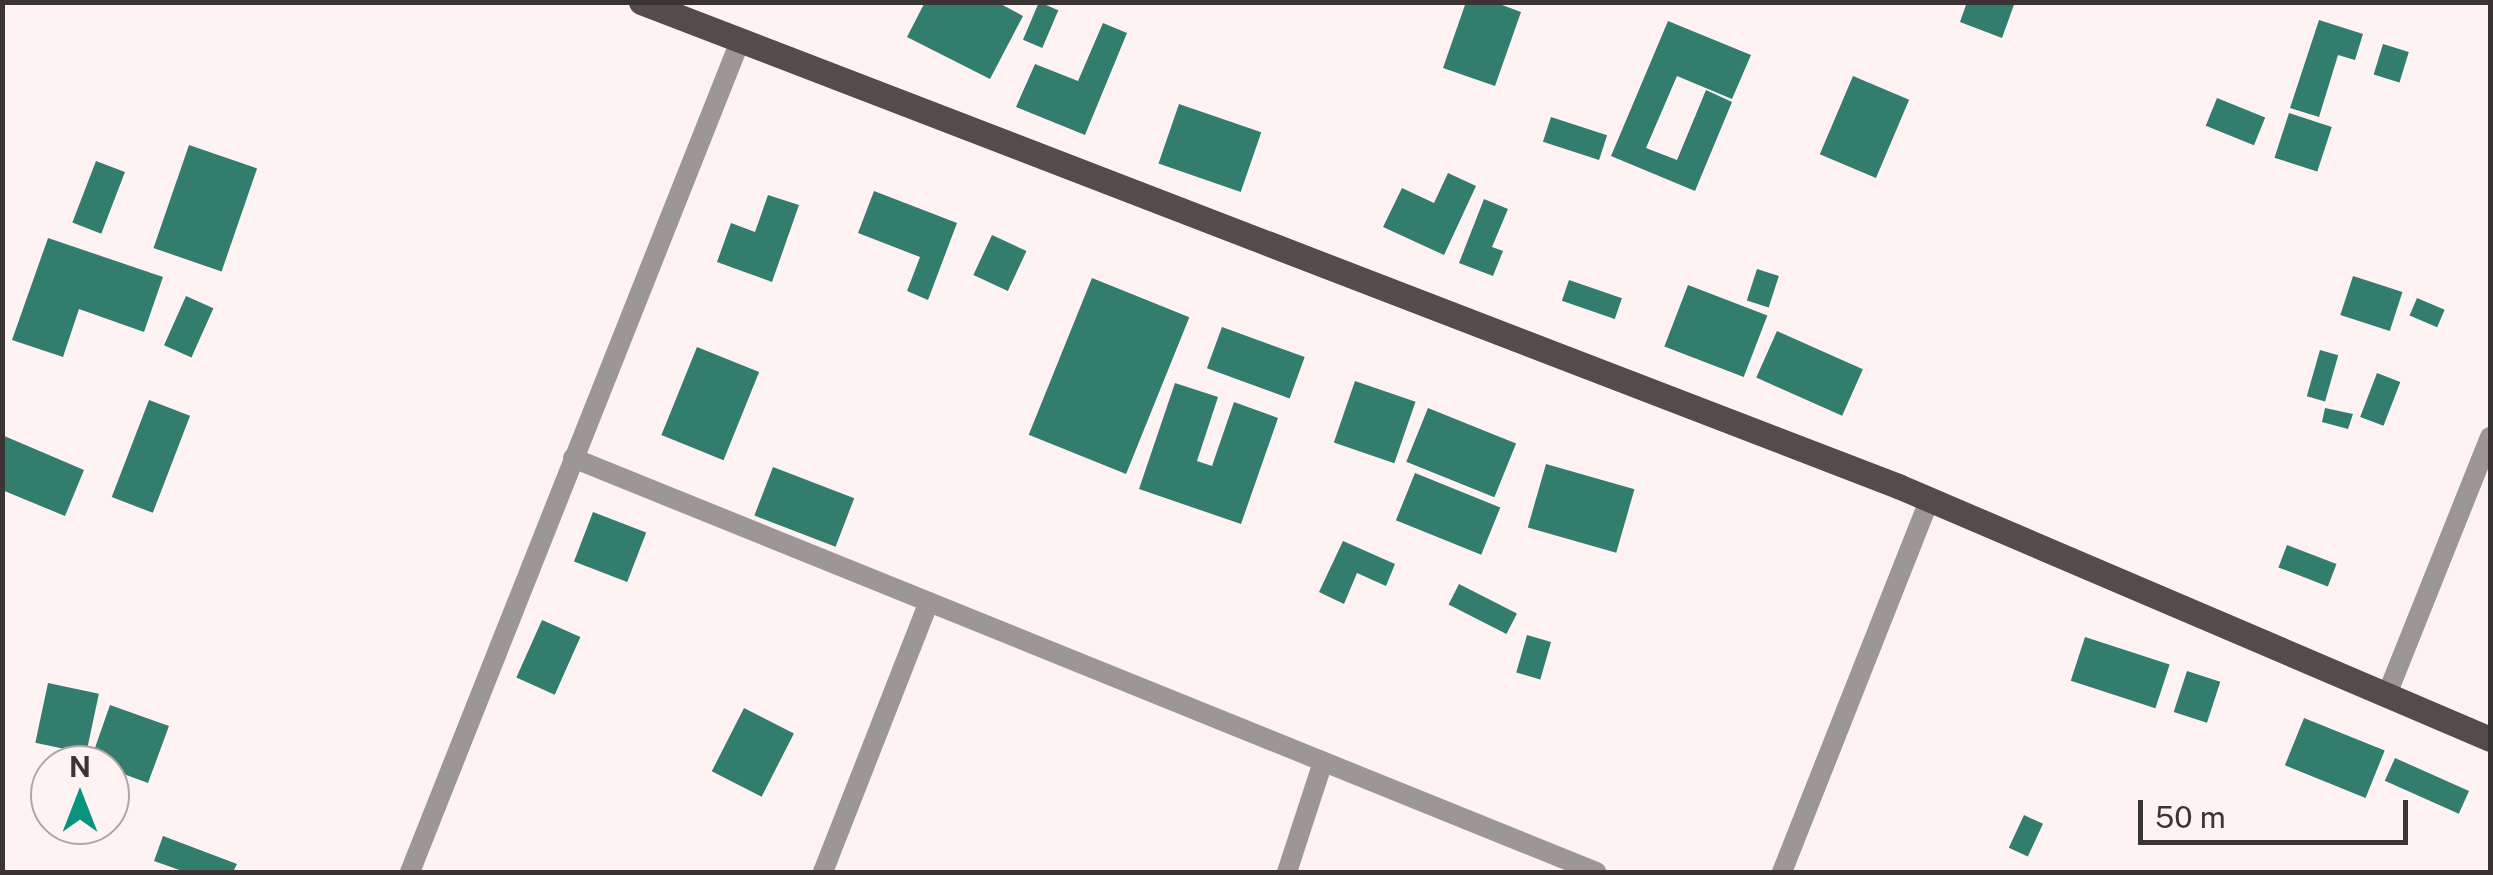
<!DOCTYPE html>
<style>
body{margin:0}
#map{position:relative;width:2493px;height:875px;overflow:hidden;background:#fef2f2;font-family:"Public Sans",sans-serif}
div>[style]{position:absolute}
.building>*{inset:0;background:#337d6e;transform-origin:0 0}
.street>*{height:20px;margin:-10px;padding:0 10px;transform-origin:10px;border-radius:10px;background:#9d9697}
.primary>*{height:25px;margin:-12.5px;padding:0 12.5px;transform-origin:12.5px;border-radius:12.5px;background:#564b4b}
span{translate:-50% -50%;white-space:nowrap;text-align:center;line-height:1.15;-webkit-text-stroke:10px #fef2f2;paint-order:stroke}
.frame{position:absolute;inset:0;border:5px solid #3a3435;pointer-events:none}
.north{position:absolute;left:30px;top:745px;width:100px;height:100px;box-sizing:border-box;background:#fef2f2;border:2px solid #b0a6a6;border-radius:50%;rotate:0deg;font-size:28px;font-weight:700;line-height:40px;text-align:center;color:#3a3435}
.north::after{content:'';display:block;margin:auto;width:35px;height:45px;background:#08937e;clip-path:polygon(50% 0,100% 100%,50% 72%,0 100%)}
.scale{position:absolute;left:2138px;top:800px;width:270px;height:45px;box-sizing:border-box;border:5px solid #3a3435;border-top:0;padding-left:12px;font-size:30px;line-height:35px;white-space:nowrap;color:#3a3435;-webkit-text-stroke:8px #fef2f2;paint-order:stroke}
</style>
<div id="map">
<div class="building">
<i style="clip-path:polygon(925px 2px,997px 2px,1023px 16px,990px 79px,907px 37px)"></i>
<i style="left:1039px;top:2px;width:21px;height:41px;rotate:23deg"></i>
<i style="clip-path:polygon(1466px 2px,1494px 2px,1521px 12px,1495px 86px,1443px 68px)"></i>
<i style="clip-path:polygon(1967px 2px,2015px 2px,2002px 38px,1960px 22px)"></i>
<i style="clip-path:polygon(2319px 20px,2363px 34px,2355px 60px,2338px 55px,2319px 117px,2290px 108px)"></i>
<i style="clip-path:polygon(1668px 21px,1751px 55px,1732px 99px,1677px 76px,1646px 148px,1677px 160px,1706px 90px,1732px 102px,1695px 191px,1611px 156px)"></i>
<i style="clip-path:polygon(1103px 23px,1127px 33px,1085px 135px,1016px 107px,1035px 64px,1078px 81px)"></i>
<i style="left:2383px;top:44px;width:27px;height:32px;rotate:17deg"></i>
<i style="left:1853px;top:76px;width:61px;height:85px;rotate:23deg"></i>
<i style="left:2217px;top:98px;width:52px;height:30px;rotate:22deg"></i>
<i style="left:1179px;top:104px;width:87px;height:63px;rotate:19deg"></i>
<i style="left:2289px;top:113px;width:45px;height:47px;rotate:18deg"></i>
<i style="left:1551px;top:117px;width:59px;height:26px;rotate:18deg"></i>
<i style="left:189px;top:145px;width:72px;height:109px;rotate:19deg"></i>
<i style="left:96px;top:161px;width:31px;height:66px;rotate:21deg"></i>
<i style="clip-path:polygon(1448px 173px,1476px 186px,1444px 255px,1383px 227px,1402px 188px,1434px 203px)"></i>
<i style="clip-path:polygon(874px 191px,957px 223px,928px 300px,907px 291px,920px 257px,858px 233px)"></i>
<i style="clip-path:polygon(768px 195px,799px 205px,772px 282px,717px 262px,731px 223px,755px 232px)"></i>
<i style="clip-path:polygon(1484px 199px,1508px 209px,1492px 247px,1503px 251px,1493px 276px,1459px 263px)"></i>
<i style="left:992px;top:235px;width:38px;height:44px;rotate:25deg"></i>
<i style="clip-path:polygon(48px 238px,163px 277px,144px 332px,79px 309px,63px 357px,12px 340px)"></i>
<i style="left:1757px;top:269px;width:23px;height:33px;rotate:18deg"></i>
<i style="left:2353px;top:276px;width:52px;height:41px;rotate:18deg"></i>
<i style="left:1092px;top:278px;width:105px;height:169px;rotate:22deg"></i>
<i style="left:1569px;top:280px;width:56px;height:22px;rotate:19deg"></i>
<i style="left:1688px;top:285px;width:85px;height:66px;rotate:21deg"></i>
<i style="left:186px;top:296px;width:30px;height:54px;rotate:24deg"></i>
<i style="left:2417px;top:298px;width:30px;height:19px;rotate:23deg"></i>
<i style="left:1222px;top:327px;width:88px;height:44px;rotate:20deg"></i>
<i style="left:1777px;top:331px;width:94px;height:51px;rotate:24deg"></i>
<i style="left:697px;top:347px;width:67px;height:95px;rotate:22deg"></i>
<i style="left:2320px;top:350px;width:19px;height:48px;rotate:16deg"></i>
<i style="left:2377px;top:373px;width:25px;height:47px;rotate:21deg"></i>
<i style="left:1355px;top:381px;width:64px;height:65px;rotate:19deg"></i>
<i style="clip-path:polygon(1175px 383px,1218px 397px,1197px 461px,1212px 466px,1234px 402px,1278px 418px,1241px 524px,1139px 489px)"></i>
<i style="left:149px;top:400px;width:44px;height:104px;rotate:21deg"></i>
<i style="left:1428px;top:408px;width:95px;height:58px;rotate:22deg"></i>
<i style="clip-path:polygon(2325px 408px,2353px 414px,2348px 429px,2322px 422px)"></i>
<i style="clip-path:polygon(2px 435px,84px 470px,65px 516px,2px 490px)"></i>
<i style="left:1546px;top:464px;width:92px;height:66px;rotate:16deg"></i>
<i style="left:773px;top:467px;width:87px;height:52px;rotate:21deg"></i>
<i style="left:1415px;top:473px;width:92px;height:51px;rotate:22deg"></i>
<i style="left:593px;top:512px;width:57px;height:53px;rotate:21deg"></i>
<i style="clip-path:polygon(1343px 541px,1395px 564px,1386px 586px,1357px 573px,1344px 604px,1319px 592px)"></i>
<i style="left:2287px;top:545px;width:53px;height:24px;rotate:21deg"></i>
<i style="left:1459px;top:584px;width:65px;height:23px;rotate:27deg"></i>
<i style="left:542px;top:620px;width:42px;height:63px;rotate:24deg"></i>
<i style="left:1527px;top:635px;width:25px;height:39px;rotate:16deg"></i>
<i style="left:2085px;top:637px;width:89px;height:46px;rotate:18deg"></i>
<i style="left:2187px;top:671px;width:35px;height:43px;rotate:18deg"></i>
<i style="left:48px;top:683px;width:52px;height:61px;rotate:12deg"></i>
<i style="clip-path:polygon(110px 705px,169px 726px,148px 783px,110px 769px,110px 765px,90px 762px)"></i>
<i style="left:744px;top:708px;width:56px;height:71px;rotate:27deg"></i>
<i style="left:2304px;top:718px;width:87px;height:51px;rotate:22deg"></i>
<i style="left:2395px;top:758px;width:81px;height:25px;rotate:24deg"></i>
<i style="left:2024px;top:815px;width:21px;height:36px;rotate:25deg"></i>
<i style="clip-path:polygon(163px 836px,237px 864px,233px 872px,185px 872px,154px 861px)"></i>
</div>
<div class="street">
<i style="left:573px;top:458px;width:1104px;rotate:22.03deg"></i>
<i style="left:2386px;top:697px;width:280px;rotate:-68.2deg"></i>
<i style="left:410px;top:872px;width:894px;rotate:-68.34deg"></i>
<i style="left:823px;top:872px;width:290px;rotate:-68.6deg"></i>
<i style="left:1287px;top:872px;width:116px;rotate:-71.9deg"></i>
<i style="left:1782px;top:872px;width:400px;rotate:-68.4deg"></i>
</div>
<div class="primary">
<i style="left:641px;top:2px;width:1347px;rotate:21.06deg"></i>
<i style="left:1898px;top:486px;width:644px;rotate:23.14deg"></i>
</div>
<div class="frame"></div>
<div class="north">N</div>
<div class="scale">50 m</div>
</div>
